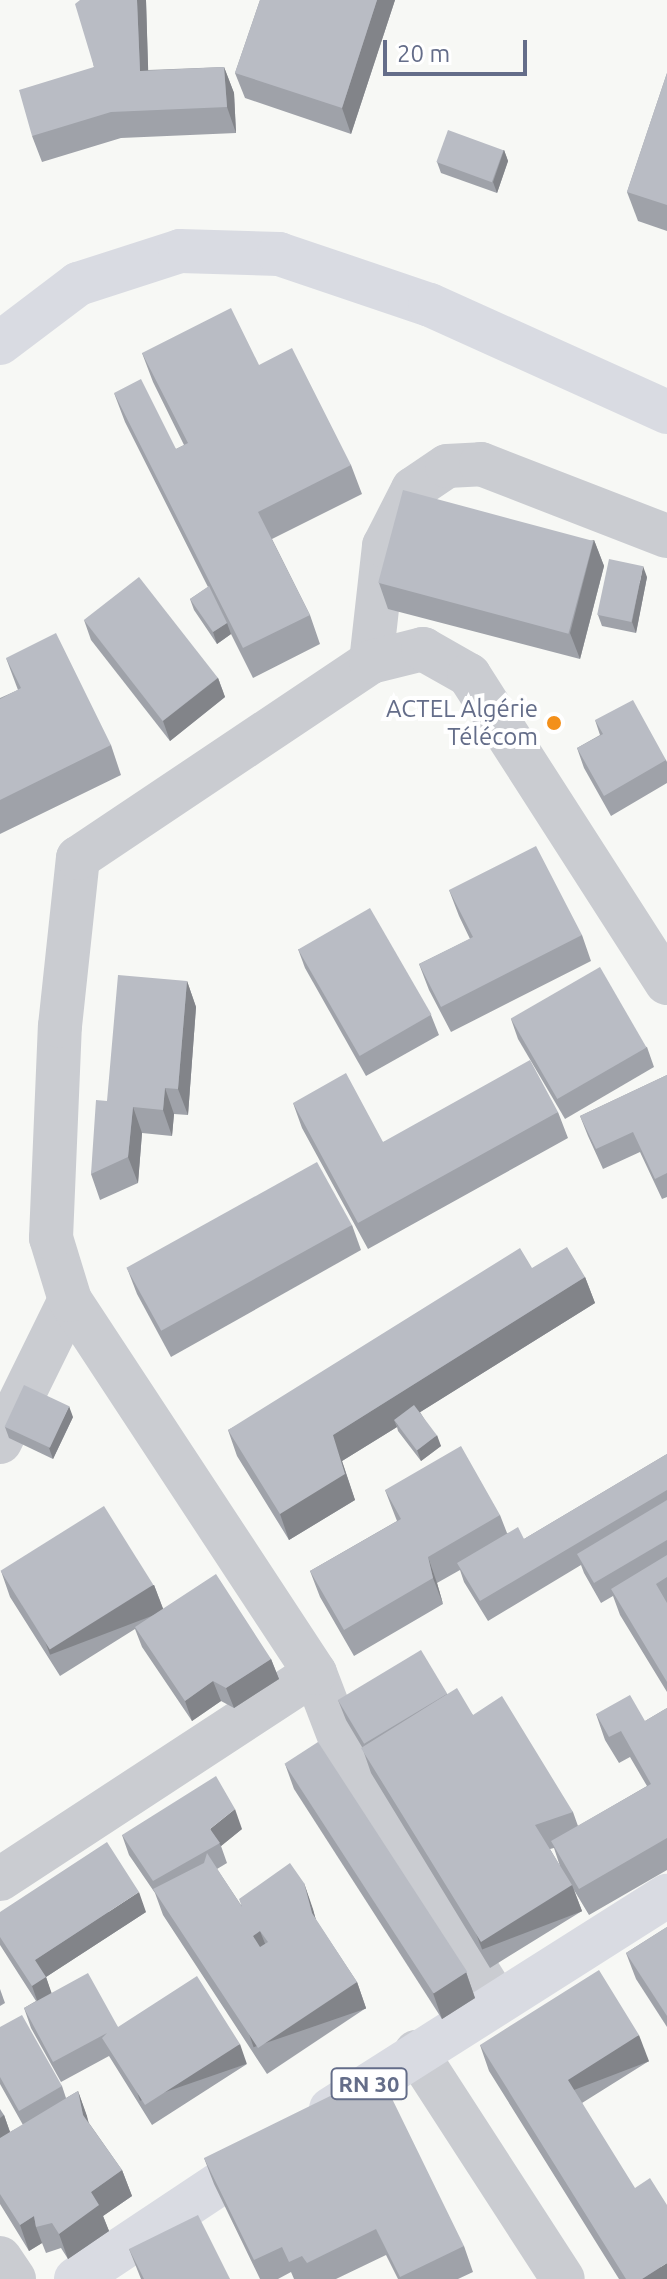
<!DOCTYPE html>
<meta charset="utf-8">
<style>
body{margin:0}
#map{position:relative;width:667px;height:2279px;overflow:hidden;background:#f7f8f5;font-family:Ubuntu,sans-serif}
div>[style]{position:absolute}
.street>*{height:44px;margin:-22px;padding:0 22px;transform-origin:22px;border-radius:22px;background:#caccd1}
.secondary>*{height:44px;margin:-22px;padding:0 22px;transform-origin:22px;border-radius:22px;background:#d9dbe2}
.primary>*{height:44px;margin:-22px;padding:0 22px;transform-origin:22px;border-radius:22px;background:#d9dbe2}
.wall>*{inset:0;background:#9fa2a9}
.shaded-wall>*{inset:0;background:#828489;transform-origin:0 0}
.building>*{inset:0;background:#b9bcc4;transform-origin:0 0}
.dots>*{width:22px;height:22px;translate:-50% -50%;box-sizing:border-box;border:4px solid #fff;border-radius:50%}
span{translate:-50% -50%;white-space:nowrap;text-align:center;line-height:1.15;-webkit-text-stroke:8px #fff;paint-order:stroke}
.shield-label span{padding:2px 6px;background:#fff;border:2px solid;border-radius:6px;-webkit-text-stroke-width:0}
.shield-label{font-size:22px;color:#646d89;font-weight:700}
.poi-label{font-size:24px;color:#646d89}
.right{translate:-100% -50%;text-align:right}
.scale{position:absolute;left:383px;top:40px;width:144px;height:36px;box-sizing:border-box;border:4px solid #646d89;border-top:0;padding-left:10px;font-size:24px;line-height:28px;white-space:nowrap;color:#646d89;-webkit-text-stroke:6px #fff;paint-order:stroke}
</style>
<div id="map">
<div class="street">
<i style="left:371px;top:662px;width:117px;rotate:-83.6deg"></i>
<i style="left:384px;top:546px;width:64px;rotate:-63deg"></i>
<i style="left:413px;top:489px;width:41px;rotate:-34.1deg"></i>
<i style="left:447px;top:466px;width:34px;rotate:-3deg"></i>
<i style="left:481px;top:464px;width:199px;rotate:21.2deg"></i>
<i style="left:0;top:1442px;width:158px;rotate:-63.8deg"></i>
<i style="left:0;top:1879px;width:376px;rotate:-33.2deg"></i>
<i style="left:497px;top:2002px;width:274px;rotate:-122deg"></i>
<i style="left:352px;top:1770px;width:104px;rotate:-110.9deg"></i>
<i style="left:315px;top:1673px;width:446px;rotate:-123.3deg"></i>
<i style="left:70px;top:1300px;width:65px;rotate:-107deg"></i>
<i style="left:51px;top:1238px;width:212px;rotate:-87.6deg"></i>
<i style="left:60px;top:1026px;width:169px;rotate:-83.9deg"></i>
<i style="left:78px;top:858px;width:353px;rotate:-33.8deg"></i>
<i style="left:371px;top:662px;width:54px;rotate:-14deg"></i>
<i style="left:423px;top:649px;width:53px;rotate:29.5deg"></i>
<i style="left:469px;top:675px;width:366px;rotate:57.3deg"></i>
<i style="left:416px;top:2052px;width:270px;rotate:57.1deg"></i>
<i style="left:0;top:2258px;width:25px;rotate:56deg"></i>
</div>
<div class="secondary">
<i style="left:0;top:343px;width:98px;rotate:-37.1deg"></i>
<i style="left:78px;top:284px;width:107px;rotate:-17.9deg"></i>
<i style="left:180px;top:251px;width:99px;rotate:1.7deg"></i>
<i style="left:279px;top:254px;width:159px;rotate:18.7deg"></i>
<i style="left:430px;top:305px;width:260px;rotate:24.3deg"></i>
</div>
<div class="primary">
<i style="left:331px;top:2109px;width:398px;rotate:-32.4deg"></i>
<i style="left:76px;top:2279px;width:226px;rotate:-33.6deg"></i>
</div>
<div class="wall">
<i style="clip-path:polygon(80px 0,146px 0,148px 70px,224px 67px,234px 93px,236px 133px,121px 138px,42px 162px,32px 136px,94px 67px)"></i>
<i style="clip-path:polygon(260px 0,395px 0,351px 134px,245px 98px,235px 73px)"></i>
<i style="clip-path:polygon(667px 73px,667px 231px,638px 221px,627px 192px)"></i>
<i style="clip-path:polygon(504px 150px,508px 161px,497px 193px,441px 173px,437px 162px)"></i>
<i style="clip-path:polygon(142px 353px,259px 365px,351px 465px,362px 494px,272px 539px,310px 615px,320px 644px,253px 678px,231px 634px,217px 644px,194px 610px,190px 599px,208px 587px,125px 422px,114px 393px,176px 449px,184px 445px,153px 382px)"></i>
<i style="clip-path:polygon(594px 540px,604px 566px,580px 659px,388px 609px,379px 583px)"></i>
<i style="clip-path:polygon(647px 577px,636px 633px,602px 626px,598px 615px)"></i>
<i style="clip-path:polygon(84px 620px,218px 678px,225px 697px,170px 741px,91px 640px)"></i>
<i style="clip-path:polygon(6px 658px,111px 745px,121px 775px,0 834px,0 698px,18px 690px)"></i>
<i style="clip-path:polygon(595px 720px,666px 760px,667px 762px,667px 783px,611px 816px,584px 768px,577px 748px,600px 735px)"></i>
<i style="clip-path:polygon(449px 890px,582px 935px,591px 961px,451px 1032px,429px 990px,419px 964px,470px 939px,459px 916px)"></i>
<i style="clip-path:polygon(298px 949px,431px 1015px,439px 1035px,366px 1076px,305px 968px)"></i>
<i style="clip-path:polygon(187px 981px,196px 1007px,188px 1115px,174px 1114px,172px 1136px,142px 1133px,138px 1183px,100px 1200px,91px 1174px,107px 1101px)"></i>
<i style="clip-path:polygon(511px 1019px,647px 1047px,654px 1067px,565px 1119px,518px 1039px)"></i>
<i style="clip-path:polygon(667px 1075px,667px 1197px,662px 1199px,640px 1152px,603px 1169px,588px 1136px,580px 1116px)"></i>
<i style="clip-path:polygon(293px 1103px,383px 1142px,558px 1112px,568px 1138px,368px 1249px,302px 1128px)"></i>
<i style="clip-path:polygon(352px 1225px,361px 1250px,171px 1357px,137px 1294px,127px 1268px)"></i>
<i style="clip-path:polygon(532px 1268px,585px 1277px,595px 1303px,420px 1412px,441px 1446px,421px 1461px,398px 1431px,397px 1427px,342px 1461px,355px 1500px,289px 1540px,237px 1456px,228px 1430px)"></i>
<i style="clip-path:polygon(73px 1417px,53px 1459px,9px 1438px,5px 1427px)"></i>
<i style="clip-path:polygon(667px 1454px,667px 1692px,620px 1615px,613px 1596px,601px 1603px,584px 1573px,581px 1565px,488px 1621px,464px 1582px,460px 1570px,437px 1583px,443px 1604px,354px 1656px,320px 1597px,310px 1571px,397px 1521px,385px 1490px,500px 1515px,507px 1533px,524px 1539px)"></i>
<i style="clip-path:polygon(1px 1571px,154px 1585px,163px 1609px,271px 1659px,279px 1679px,234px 1708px,221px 1701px,192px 1721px,142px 1647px,135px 1629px,60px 1676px,10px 1597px)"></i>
<i style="clip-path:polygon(evenodd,447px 1694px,473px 1715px,573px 1812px,578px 1826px,647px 1786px,630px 1757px,619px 1763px,605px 1740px,596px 1714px,645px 1721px,667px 1708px,667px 1870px,589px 1915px,574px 1890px,582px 1911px,490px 1968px,371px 1773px,362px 1747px,346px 1720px,338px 1700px,447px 1694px,554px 1848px,560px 1866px,550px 1849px,554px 1848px)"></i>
<i style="clip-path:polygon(285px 1764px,466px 1972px,475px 1998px,442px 2019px,294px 1789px)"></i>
<i style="clip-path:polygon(242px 1829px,221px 1846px,227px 1863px,217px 1869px,241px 1905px,304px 1883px,316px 1920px,357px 1982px,366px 2008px,267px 2074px,163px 1915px,155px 1893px,129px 1855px,122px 1835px)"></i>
<i style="clip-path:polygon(0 1912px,146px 1912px,46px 1977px,51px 1993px,118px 2027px,247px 2064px,152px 2125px,109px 2056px,61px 2082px,31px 2028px,24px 2008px,36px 2001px,0 1945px)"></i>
<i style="clip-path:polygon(667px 1927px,667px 2027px,636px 1979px,626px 1953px)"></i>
<i style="clip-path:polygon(0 1989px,5px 2003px,0 2006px)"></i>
<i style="clip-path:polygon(0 2027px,62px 2086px,66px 2098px,78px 2091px,89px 2123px,122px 2170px,132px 2196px,103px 2216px,109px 2231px,68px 2259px,61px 2248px,46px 2253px,42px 2243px,29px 2251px,0 2204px,0 2109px,4px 2115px,10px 2132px,23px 2125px,0 2084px)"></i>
<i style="clip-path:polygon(480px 2045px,649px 2061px,582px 2103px,667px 2279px,619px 2279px,489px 2071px)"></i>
<i style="clip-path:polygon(204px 2158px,464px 2246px,473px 2272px,458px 2279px,398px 2279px,386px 2255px,336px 2279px,294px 2279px,291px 2272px,278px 2279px,260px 2279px,214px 2184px)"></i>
<i style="clip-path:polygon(129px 2249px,230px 2279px,141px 2279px)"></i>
</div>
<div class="shaded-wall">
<i style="clip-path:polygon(137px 0,146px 0,149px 97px,140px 71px)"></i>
<i style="clip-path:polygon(377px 0,395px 0,351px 134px,342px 108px)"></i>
<i style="clip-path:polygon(224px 67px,234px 93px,236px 133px,227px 107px)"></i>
<i style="clip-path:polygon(504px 150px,508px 161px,497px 193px,493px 182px)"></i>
<i style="clip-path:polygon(594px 540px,604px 566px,580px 659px,570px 633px)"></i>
<i style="clip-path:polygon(643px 566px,647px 577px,636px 633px,632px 622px)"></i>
<i style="clip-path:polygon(227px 623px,231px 634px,217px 644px,213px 632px)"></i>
<i style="clip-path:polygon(218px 678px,225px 697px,170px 741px,163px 721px)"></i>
<i style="clip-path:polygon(187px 981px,196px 1007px,188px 1115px,178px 1089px)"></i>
<i style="clip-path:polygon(165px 1088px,174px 1114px,172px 1136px,163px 1110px)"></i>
<i style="clip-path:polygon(133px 1107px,142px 1133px,138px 1183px,128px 1157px)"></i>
<i style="clip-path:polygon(585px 1277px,595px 1303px,398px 1426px,394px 1420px,397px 1427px,342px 1461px,355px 1500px,289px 1540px,280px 1514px,333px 1435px)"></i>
<i style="clip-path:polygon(69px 1406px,73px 1417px,53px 1459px,49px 1448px)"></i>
<i style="clip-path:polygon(437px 1435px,441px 1446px,421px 1461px,417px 1450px)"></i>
<i style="clip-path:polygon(428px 1557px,437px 1583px,443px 1604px,433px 1578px)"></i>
<i style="left:154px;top:1585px;width:28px;height:122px;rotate:69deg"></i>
<i style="clip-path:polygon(271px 1659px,279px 1679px,234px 1708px,226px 1688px)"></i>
<i style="clip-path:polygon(213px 1681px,221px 1701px,192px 1721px,185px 1701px)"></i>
<i style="clip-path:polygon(235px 1809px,242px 1829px,221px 1846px,210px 1829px)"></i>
<i style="clip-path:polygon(304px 1883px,313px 1909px,321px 1939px,312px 1913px)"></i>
<i style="left:572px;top:1885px;width:28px;height:107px;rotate:69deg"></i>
<i style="clip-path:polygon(139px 1892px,146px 1912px,46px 1977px,53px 1997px,39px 2006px,32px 1986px,35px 1960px)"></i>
<i style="clip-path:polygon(260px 1931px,270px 1956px,262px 1962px,253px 1936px)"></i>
<i style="clip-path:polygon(466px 1972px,475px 1998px,442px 2019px,433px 1993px)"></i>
<i style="left:357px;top:1982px;width:28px;height:119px;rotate:71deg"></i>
<i style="left:639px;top:2035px;width:28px;height:84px;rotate:69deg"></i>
<i style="left:240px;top:2044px;width:21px;height:113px;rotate:71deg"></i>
<i style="clip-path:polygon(78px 2091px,87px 2116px,92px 2141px,83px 2115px)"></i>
<i style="clip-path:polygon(4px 2115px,11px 2135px,0 2143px,0 2118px)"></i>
<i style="clip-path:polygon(122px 2170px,132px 2196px,103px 2216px,109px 2231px,68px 2259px,59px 2234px,91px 2192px)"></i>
<i style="clip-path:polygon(34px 2216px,36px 2227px,42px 2243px,29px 2251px,20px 2225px)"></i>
<i style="clip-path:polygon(667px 2263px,667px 2279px,642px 2279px)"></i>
</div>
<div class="building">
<i style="clip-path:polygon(80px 0,137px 0,140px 71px,224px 67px,227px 107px,111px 112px,32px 136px,19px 90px,94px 67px,75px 4px)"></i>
<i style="clip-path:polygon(260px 0,377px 0,342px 108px,235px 73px)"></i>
<i style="clip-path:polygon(667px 73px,667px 205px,627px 192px)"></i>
<i style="left:448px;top:130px;width:59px;height:34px;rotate:20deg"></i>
<i style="clip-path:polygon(231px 308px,259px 365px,292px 348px,351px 465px,258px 512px,310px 615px,243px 648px,114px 393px,141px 379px,176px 449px,188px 443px,142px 353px)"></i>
<i style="left:403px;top:490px;width:197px;height:96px;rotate:15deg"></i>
<i style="left:609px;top:559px;width:35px;height:57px;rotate:12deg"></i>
<i style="left:139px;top:577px;width:128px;height:70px;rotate:52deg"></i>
<i style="clip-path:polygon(209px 586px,227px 623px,213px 632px,190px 599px)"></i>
<i style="clip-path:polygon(56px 633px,111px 745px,0 800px,0 699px,21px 688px,6px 658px)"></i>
<i style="clip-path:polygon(633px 700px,666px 760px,604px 796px,577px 748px,603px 734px,595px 720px)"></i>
<i style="clip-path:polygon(536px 846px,582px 935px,441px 1007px,419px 964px,473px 937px,449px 890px)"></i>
<i style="left:370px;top:908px;width:123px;height:83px;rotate:60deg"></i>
<i style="left:600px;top:967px;width:93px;height:103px;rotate:60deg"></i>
<i style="clip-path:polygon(118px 975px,187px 981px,178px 1089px,165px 1088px,163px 1110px,133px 1107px,128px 1157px,91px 1174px,96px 1100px,107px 1101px)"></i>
<i style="clip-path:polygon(530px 1060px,558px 1112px,358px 1223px,293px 1103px,346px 1073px,383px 1142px)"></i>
<i style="clip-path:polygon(667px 1075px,667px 1173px,655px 1179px,633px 1132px,596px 1149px,580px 1116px)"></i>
<i style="left:317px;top:1162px;width:72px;height:218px;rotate:61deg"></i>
<i style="clip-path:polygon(567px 1247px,585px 1277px,333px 1435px,345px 1474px,280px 1514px,228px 1430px,520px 1248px,532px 1268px)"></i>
<i style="left:24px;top:1385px;width:50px;height:46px;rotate:25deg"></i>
<i style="left:414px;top:1405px;width:38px;height:25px;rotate:53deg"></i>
<i style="clip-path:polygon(461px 1446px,500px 1515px,428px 1557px,433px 1578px,344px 1630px,310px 1571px,401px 1519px,385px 1490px)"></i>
<i style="clip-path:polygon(667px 1454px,667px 1490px,480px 1601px,457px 1563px,518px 1527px,524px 1539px)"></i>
<i style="clip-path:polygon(667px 1500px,667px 1540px,594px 1583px,577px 1554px)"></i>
<i style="left:104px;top:1506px;width:93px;height:122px;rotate:58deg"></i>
<i style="clip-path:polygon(667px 1555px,667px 1577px,656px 1584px,667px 1603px,667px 1682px,611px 1589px)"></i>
<i style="clip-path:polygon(216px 1574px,271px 1659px,226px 1688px,213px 1681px,185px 1701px,135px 1627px)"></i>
<i style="left:421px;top:1650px;width:51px;height:97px;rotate:59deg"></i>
<i style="clip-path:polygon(457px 1688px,473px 1715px,502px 1696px,573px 1812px,535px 1825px,572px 1885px,481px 1942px,361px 1748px)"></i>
<i style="clip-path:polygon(630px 1695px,645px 1721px,667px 1708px,667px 1838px,579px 1889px,551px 1841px,651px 1784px,621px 1731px,609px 1737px,596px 1714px)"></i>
<i style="left:318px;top:1742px;width:274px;height:40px;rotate:57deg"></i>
<i style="clip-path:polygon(216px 1776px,235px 1809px,210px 1829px,220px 1843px,153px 1881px,122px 1835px)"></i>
<i style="clip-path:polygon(107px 1842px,139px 1892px,35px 1960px,46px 1977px,32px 1986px,0 1937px,0 1912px)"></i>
<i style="clip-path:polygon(evenodd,207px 1853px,242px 1907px,239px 1899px,290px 1863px,304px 1883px,312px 1913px,357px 1982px,258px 2048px,153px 1889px,204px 1863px,207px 1853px,260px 1931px,268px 1942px,260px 1947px,253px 1936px,260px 1931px)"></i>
<i style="clip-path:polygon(667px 1927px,667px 2016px,626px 1953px)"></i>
<i style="clip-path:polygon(599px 1970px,639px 2035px,568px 2080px,635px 2188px,650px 2178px,667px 2205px,667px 2263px,642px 2279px,626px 2279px,480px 2045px)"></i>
<i style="clip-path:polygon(88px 1973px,118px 2027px,197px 1976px,240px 2044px,145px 2105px,102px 2038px,107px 2033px,53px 2062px,24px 2008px)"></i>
<i style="clip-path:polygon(22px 2015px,62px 2086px,19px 2111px,0 2077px,0 2027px)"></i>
<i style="clip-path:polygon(379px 2072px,464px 2246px,400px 2277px,376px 2229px,307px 2263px,302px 2256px,289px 2262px,282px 2247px,254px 2260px,204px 2158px)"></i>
<i style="clip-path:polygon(78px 2091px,83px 2115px,122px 2170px,91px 2192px,99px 2205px,59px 2234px,52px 2223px,36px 2227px,34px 2216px,20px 2225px,0 2194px,0 2138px)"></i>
<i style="clip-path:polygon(198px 2215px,230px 2279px,144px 2279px,129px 2249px)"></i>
</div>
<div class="dots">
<i style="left:554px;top:723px;background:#f3901a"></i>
</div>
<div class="shield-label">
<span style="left:369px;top:2084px">RN 30</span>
</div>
<div class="poi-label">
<span class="right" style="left:538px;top:723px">ACTEL Algérie<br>Télécom</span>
</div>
<div class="scale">20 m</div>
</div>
